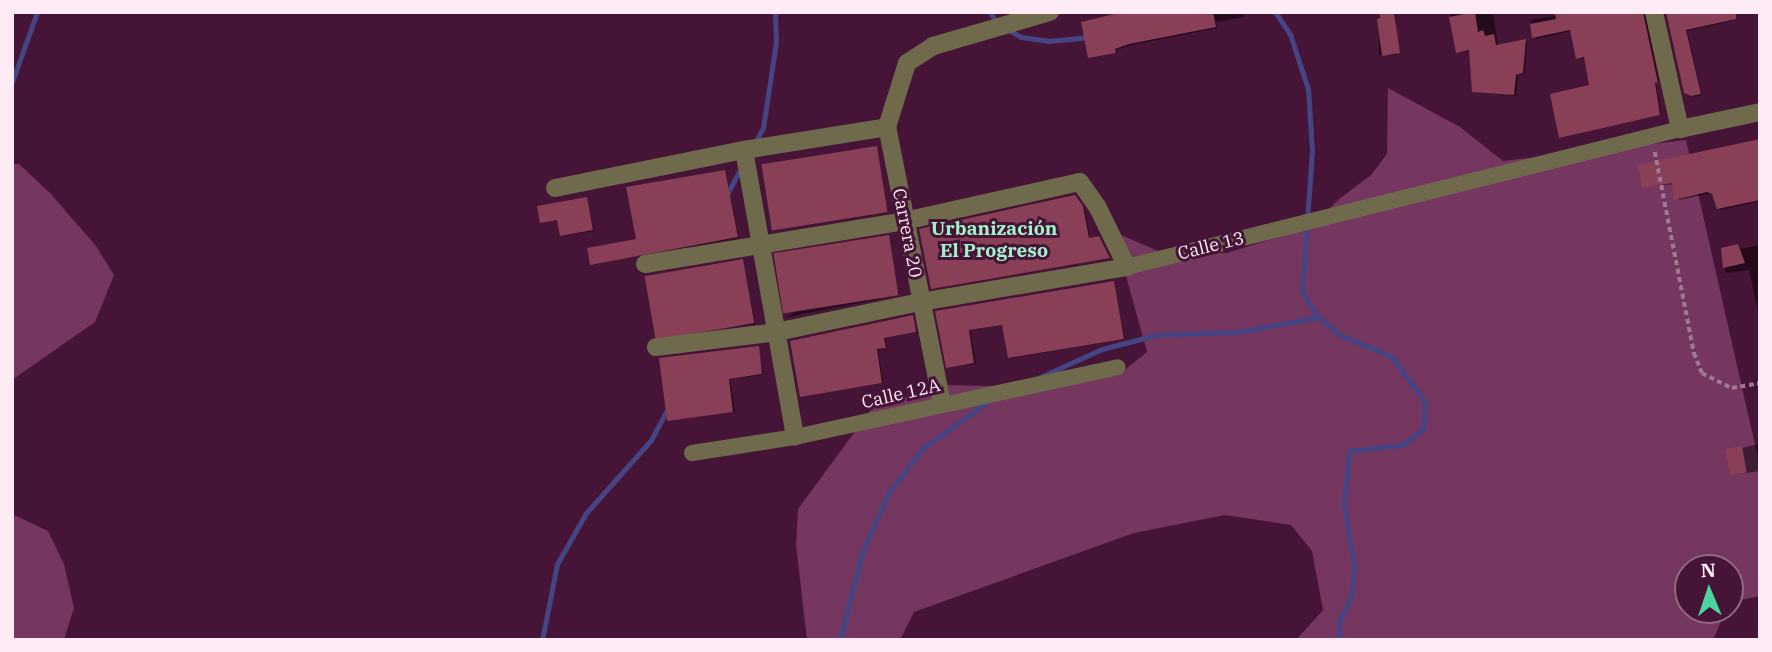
<!DOCTYPE html>
<meta charset="utf-8">
<style>
body{margin:0}
#map{position:relative;width:1772px;height:652px;overflow:hidden;background:#461437;font-family:"IBM Plex Serif",serif}
div>[style]{position:absolute}
.forest>*{inset:0;background:#753660}
.shadow>*{inset:0;background:#0007;transform-origin:0 0}
.stream>*{height:5px;margin:-2.5px;padding:0 2.5px;transform-origin:2.5px;border-radius:2.5px;background:#464584}
.building>*{inset:0;background:#893f56;transform-origin:0 0}
.path>*{height:3.5px;margin-top:-1.75px;transform-origin:0;background:repeating-linear-gradient(90deg,#9e7b92 0 5px,transparent 0 8.5px)}
.pedestrian>*{height:16px;margin:-8px;padding:0 8px;transform-origin:8px;border-radius:8px;background:#6e6a4b}
.minor>*{height:18px;margin:-9px;padding:0 9px;transform-origin:9px;border-radius:9px;background:#6e6a4b}
span{translate:-50% -50%;white-space:nowrap;text-align:center;line-height:1.15;-webkit-text-stroke:6px #461437;paint-order:stroke}
.street-label{font-size:18px;color:#ffebf6}
.neighbourhood-label{font-size:19px;color:#9ff2c9;font-weight:700}
.frame{position:absolute;inset:0;border:14px solid #ffebf6;pointer-events:none}
.north{position:absolute;left:1674px;top:554px;width:70px;height:70px;box-sizing:border-box;background:#461437;border:2px solid #906a83;border-radius:50%;rotate:358deg;font-size:19px;font-weight:700;line-height:28px;text-align:center;color:#ffebf6}
.north::after{content:'';display:block;margin:auto;width:24px;height:32px;background:#4bd49b;clip-path:polygon(50% 0,100% 100%,50% 72%,0 100%)}
</style>
<div id="map">
<div class="forest">
<i style="clip-path:polygon(1388px 88px,1460px 127px,1503px 161px,1686px 140px,1760px 467px,1760px 596px,1730px 602px,1730px 568px,1688px 568px,1688px 610px,1726px 610px,1713px 640px,1296px 640px,1323px 610px,1312px 551px,1291px 525px,1225px 515px,1134px 533px,914px 612px,900px 640px,807px 640px,796px 545px,798px 509px,873px 407px,940px 385px,1038px 387px,1121px 373px,1147px 352px,1114px 232px,1163px 253px,1227px 253px,1282px 236px,1324px 214px,1339px 199px,1371px 175px,1387px 154px)"></i>
<i style="clip-path:polygon(12px 164px,19px 164px,50px 193px,96px 246px,114px 275px,95px 322px,12px 380px)"></i>
<i style="clip-path:polygon(12px 514px,48px 531px,64px 564px,74px 608px,64px 640px,12px 640px)"></i>
</div>
<div class="shadow">
<i style="clip-path:polygon(1143px 12px,1243px 12px,1244px 17px,1216px 22px,1217px 28px,1132px 45px,1116px 50px,1117px 53px,1089px 57px)"></i>
<i style="left:1379px;top:12px;width:17px;height:43px"></i>
<i style="clip-path:polygon(1450px 12px,1493px 12px,1498px 46px,1527px 42px,1525px 74px,1518px 75px,1516px 96px,1476px 92px,1471px 51px,1457px 52px)"></i>
<i style="clip-path:polygon(1575px 12px,1645px 12px,1659px 83px,1656px 81px,1661px 115px,1560px 137px,1591px 86px,1586px 58px,1577px 58px,1572px 31px,1536px 39px,1531px 20px)"></i>
<i style="clip-path:polygon(1668px 12px,1730px 12px,1732px 21px,1687px 31px,1702px 95px,1695px 97px,1685px 92px)"></i>
<i style="clip-path:polygon(1760px 140px,1760px 201px,1721px 210px,1712px 193px,1679px 200px,1674px 184px,1644px 187px)"></i>
<i style="clip-path:polygon(877px 147px,887px 213px,773px 230px)"></i>
<i style="clip-path:polygon(725px 172px,739px 238px,591px 264px,638px 241px)"></i>
<i style="clip-path:polygon(1077px 198px,1085px 209px,1090px 239px,1101px 239px,1110px 257px,932px 288px)"></i>
<i style="clip-path:polygon(587px 199px,594px 231px,563px 236px,559px 220px,542px 222px)"></i>
<i style="clip-path:polygon(889px 237px,899px 295px,788px 317px)"></i>
<i style="clip-path:polygon(1760px 245px,1760px 319px,1749px 270px,1726px 273px,1723px 249px,1738px 246px,1741px 249px)"></i>
<i style="clip-path:polygon(743px 261px,755px 324px,656px 335px)"></i>
<i style="clip-path:polygon(1113px 283px,1125px 339px,1011px 358px,1004px 325px,970px 330px,976px 364px,948px 367px,937px 312px)"></i>
<i style="clip-path:polygon(912px 317px,917px 332px,885px 338px,887px 348px,878px 350px,883px 383px,801px 396px)"></i>
<i style="clip-path:polygon(758px 348px,763px 375px,730px 379px,735px 412px,669px 420px)"></i>
<i style="clip-path:polygon(1760px 444px,1760px 471px,1732px 475px,1727px 451px)"></i>
</div>
<div class="stream">
<i style="left:990px;top:12px;width:14px;rotate:60deg"></i>
<i style="left:1275px;top:12px;width:27px;rotate:56deg"></i>
<i style="left:1290px;top:34px;width:58px;rotate:71.9deg"></i>
<i style="left:1308px;top:89px;width:62px;rotate:86.3deg"></i>
<i style="left:1312px;top:151px;width:141px;rotate:94.1deg"></i>
<i style="left:1302px;top:292px;width:30px;rotate:57deg"></i>
<i style="left:1318px;top:317px;width:28px;rotate:39deg"></i>
<i style="left:1340px;top:335px;width:56px;rotate:22.9deg"></i>
<i style="left:1392px;top:357px;width:56px;rotate:53.7deg"></i>
<i style="left:1425px;top:402px;width:27px;rotate:94deg"></i>
<i style="left:1423px;top:429px;width:26px;rotate:143deg"></i>
<i style="left:1402px;top:445px;width:53px;rotate:173.5deg"></i>
<i style="left:1349px;top:451px;width:53px;rotate:95.4deg"></i>
<i style="left:1344px;top:504px;width:65px;rotate:81.1deg"></i>
<i style="left:1354px;top:568px;width:29px;rotate:96deg"></i>
<i style="left:1351px;top:597px;width:28px;rotate:116deg"></i>
<i style="left:1339px;top:622px;width:18px;rotate:90deg"></i>
<i style="left:1009px;top:30px;width:14px;rotate:30deg"></i>
<i style="left:1021px;top:37px;width:27px;rotate:8deg"></i>
<i style="left:1048px;top:41px;width:43px;rotate:-5.3deg"></i>
<i style="left:12px;top:82px;width:74px;rotate:-70.3deg"></i>
<i style="left:754px;top:144px;width:18px;rotate:-61deg"></i>
<i style="left:763px;top:128px;width:87px;rotate:-81.4deg"></i>
<i style="left:776px;top:42px;width:30px;rotate:-92deg"></i>
<i style="left:726px;top:196px;width:32px;rotate:-62deg"></i>
<i style="left:1040px;top:377px;width:68px;rotate:-24.3deg"></i>
<i style="left:1102px;top:349px;width:56px;rotate:-14.5deg"></i>
<i style="left:1156px;top:335px;width:82px;rotate:-2.1deg"></i>
<i style="left:1238px;top:332px;width:81px;rotate:-10.6deg"></i>
<i style="left:542px;top:640px;width:77px;rotate:-78.8deg"></i>
<i style="left:557px;top:564px;width:59px;rotate:-60.4deg"></i>
<i style="left:586px;top:513px;width:98px;rotate:-48.3deg"></i>
<i style="left:651px;top:440px;width:36px;rotate:-62deg"></i>
<i style="left:840px;top:640px;width:93px;rotate:-75.7deg"></i>
<i style="left:863px;top:550px;width:64px;rotate:-65.9deg"></i>
<i style="left:889px;top:492px;width:56px;rotate:-52.3deg"></i>
<i style="left:923px;top:448px;width:82px;rotate:-35.6deg"></i>
</div>
<div class="building">
<i style="clip-path:polygon(1123px 12px,1213px 12px,1216px 27px,1129px 44px,1115px 49px,1116px 53px,1088px 58px,1081px 22px)"></i>
<i style="clip-path:polygon(1379px 12px,1394px 12px,1400px 53px,1382px 56px,1377px 19px,1380px 18px)"></i>
<i style="clip-path:polygon(1475px 12px,1478px 32px,1483px 30px,1485px 36px,1494px 34px,1496px 45px,1526px 39px,1523px 73px,1516px 75px,1514px 95px,1472px 92px,1469px 50px,1456px 53px,1449px 17px)"></i>
<i style="clip-path:polygon(1565px 12px,1643px 12px,1658px 83px,1655px 82px,1660px 115px,1559px 138px,1550px 94px,1589px 85px,1584px 57px,1576px 59px,1570px 30px,1532px 38px,1530px 24px,1556px 19px,1555px 14px)"></i>
<i style="clip-path:polygon(1666px 12px,1736px 12px,1736px 19px,1686px 30px,1701px 94px,1691px 96px,1684px 93px)"></i>
<i style="clip-path:polygon(1760px 139px,1760px 200px,1717px 209px,1712px 194px,1707px 192px,1674px 200px,1672px 183px,1642px 188px,1638px 165px)"></i>
<i style="left:877px;top:146px;width:67px;height:117px;rotate:81deg"></i>
<i style="clip-path:polygon(725px 170px,738px 237px,590px 265px,587px 248px,636px 239px,626px 187px)"></i>
<i style="clip-path:polygon(1075px 195px,1083px 206px,1089px 238px,1099px 236px,1110px 258px,931px 289px,919px 229px)"></i>
<i style="clip-path:polygon(587px 197px,593px 230px,560px 236px,557px 220px,540px 223px,537px 206px)"></i>
<i style="left:889px;top:235px;width:61px;height:117px;rotate:81deg"></i>
<i style="clip-path:polygon(1738px 244px,1745px 263px,1723px 268px,1721px 248px)"></i>
<i style="left:743px;top:259px;width:65px;height:100px;rotate:80deg"></i>
<i style="clip-path:polygon(1114px 281px,1124px 339px,1008px 358px,1002px 325px,969px 330px,974px 363px,946px 368px,935px 311px)"></i>
<i style="clip-path:polygon(913px 315px,916px 332px,884px 338px,886px 348px,877px 349px,882px 383px,800px 397px,790px 341px)"></i>
<i style="clip-path:polygon(759px 346px,762px 374px,729px 379px,733px 412px,667px 421px,659px 358px)"></i>
<i style="left:1742px;top:446px;width:27px;height:17px;rotate:80deg"></i>
</div>
<div class="path">
<i style="left:1655px;top:152px;width:205px;rotate:79deg"></i>
<i style="left:1694px;top:353px;width:22px;rotate:68deg"></i>
<i style="left:1702px;top:373px;width:34px;rotate:27deg"></i>
<i style="left:1732px;top:388px;width:28px;rotate:-10deg"></i>
</div>
<div class="pedestrian">
<i style="left:1127px;top:267px;width:570px;rotate:-14.01deg"></i>
<i style="left:692px;top:453px;width:104px;rotate:-8.8deg"></i>
<i style="left:795px;top:437px;width:330px;rotate:-12.2deg"></i>
</div>
<div class="minor">
<i style="left:1654px;top:12px;width:120px;rotate:77.5deg"></i>
<i style="left:1680px;top:129px;width:82px;rotate:-12deg"></i>
<i style="left:744px;top:150px;width:291px;rotate:79.9deg"></i>
<i style="left:555px;top:188px;width:193px;rotate:-11.4deg"></i>
<i style="left:744px;top:150px;width:145px;rotate:-9.1deg"></i>
<i style="left:645px;top:264px;width:263px;rotate:-9.4deg"></i>
<i style="left:904px;top:221px;width:180px;rotate:-12.5deg"></i>
<i style="left:1080px;top:182px;width:29px;rotate:55deg"></i>
<i style="left:1097px;top:206px;width:68px;rotate:63.8deg"></i>
<i style="left:1127px;top:267px;width:210px;rotate:170.4deg"></i>
<i style="left:920px;top:302px;width:146px;rotate:168.2deg"></i>
<i style="left:777px;top:332px;width:122px;rotate:172.9deg"></i>
<i style="left:942px;top:404px;width:282px;rotate:-101.2deg"></i>
<i style="left:887px;top:127px;width:67px;rotate:-72.6deg"></i>
<i style="left:907px;top:63px;width:31px;rotate:-33deg"></i>
<i style="left:933px;top:46px;width:122px;rotate:-16.2deg"></i>
</div>
<div class="street-label">
<span style="left:907px;top:233px;rotate:79deg">Carrera 20</span>
<span style="left:1211px;top:246px;rotate:-14deg">Calle 13</span>
<span style="left:901px;top:394px;rotate:-13deg">Calle 12A</span>
</div>
<div class="neighbourhood-label">
<span style="left:994px;top:240px">Urbanización<br>El Progreso</span>
</div>
<div class="frame"></div>
<div class="north">N</div>
</div>
